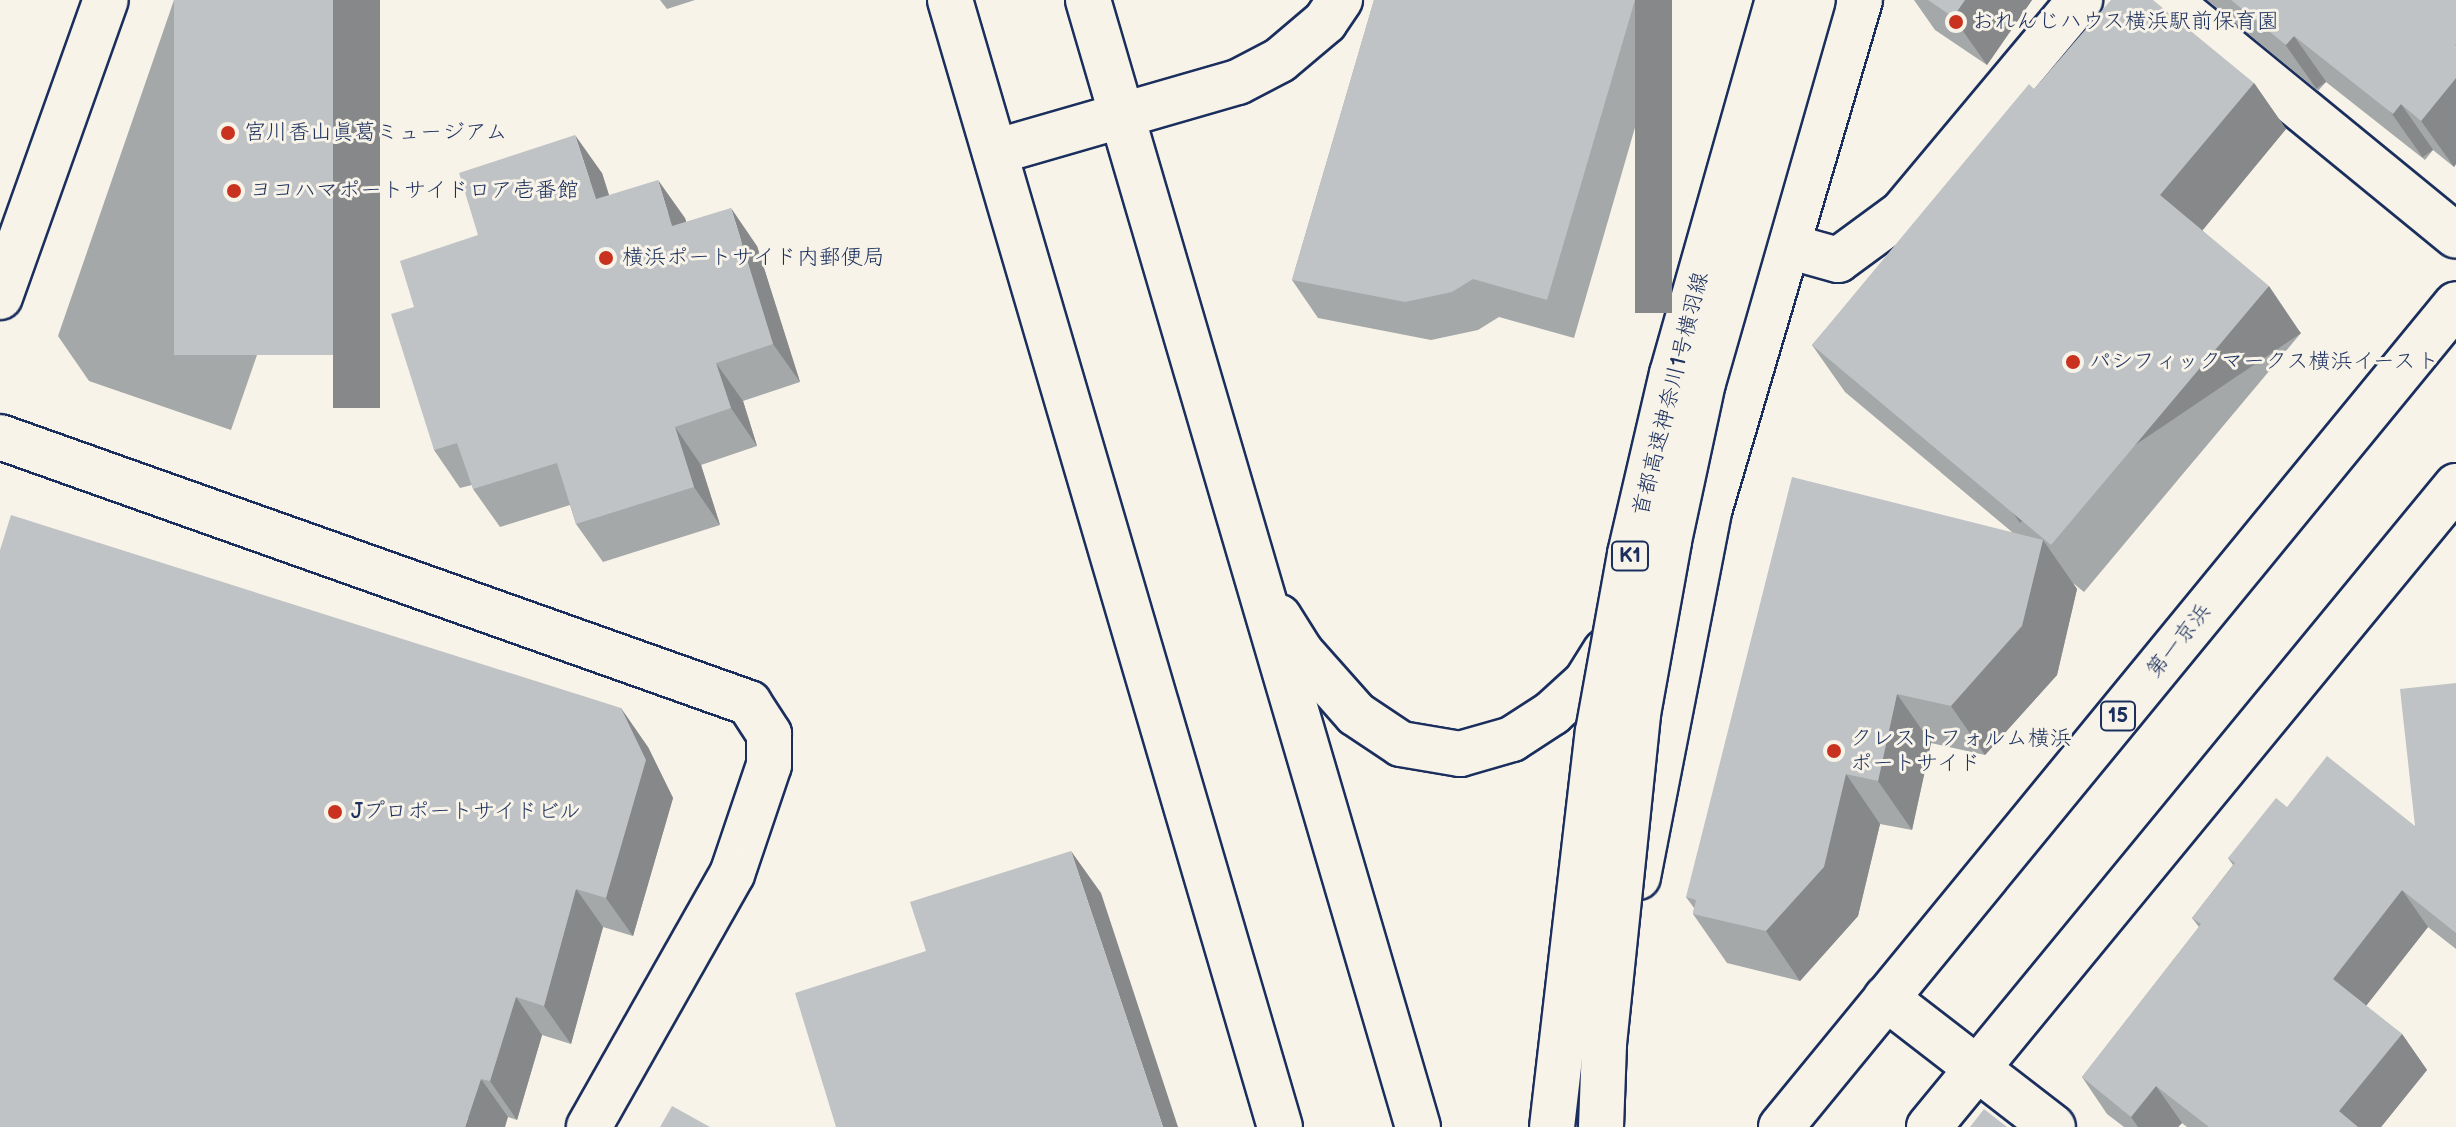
<!DOCTYPE html>
<meta charset="utf-8">
<style>
body{margin:0}
#map{position:relative;width:2456px;height:1127px;overflow:hidden;background:#f7f3e8;font-family:"Balsamiq Sans","Klee One",sans-serif}
div>[style]{position:absolute}
.roads{filter:drop-shadow(2px 0 #1b2f5e) drop-shadow(-2px 0 #1b2f5e) drop-shadow(0 2px #1b2f5e) drop-shadow(0 -2px #1b2f5e)}
.minor>*{height:44px;margin:-22px;padding:0 22px;transform-origin:22px;border-radius:22px;background:#f7f3e8}
.tertiary>*{height:44px;margin:-22px;padding:0 22px;transform-origin:22px;border-radius:22px;background:#f7f3e8}
.trunk>*{height:44px;margin:-22px;padding:0 22px;transform-origin:22px;border-radius:22px;background:#f7f3e8}
.bridges{filter:drop-shadow(2px 0 #1b2f5e) drop-shadow(-2px 0 #1b2f5e) drop-shadow(0 2px #1b2f5e) drop-shadow(0 -2px #1b2f5e)}
.motorway-bridge>*{height:44px;margin:-22px;padding:0 22px;transform-origin:22px;border-radius:22px;background:#f7f3e8}
.wall>*{inset:0;background:#a5a8a9}
.shaded-wall>*{inset:0;background:#86888a;transform-origin:0 0}
.building>*{inset:0;background:#c0c3c5;transform-origin:0 0}
.dots>*{width:22px;height:22px;translate:-50% -50%;box-sizing:border-box;border:4px solid #f7f3e8;border-radius:50%}
span{translate:-50% -50%;white-space:nowrap;text-align:center;line-height:1.15;-webkit-text-stroke:6px #f7f3e8;paint-order:stroke}
.shield-label span{padding:2px 6px;background:#f7f3e8;border:2px solid;border-radius:6px;-webkit-text-stroke-width:0}
.shield-label{font-size:20px;color:#1b2f5e;font-weight:700}
.poi-label{font-size:22px;color:#1b2f5e}
.left{translate:0 -50%;text-align:left}
.street-label{font-size:22px;color:#1b2f5e}
</style>
<div id="map">
<div class="roads">
<div class="minor">
<i style="left:2168px;top:0;width:372px;rotate:39.3deg"></i>
<i style="left:995px;top:152px;width:253px;rotate:-16.1deg"></i>
<i style="left:1238px;top:82px;width:47px;rotate:-27.6deg"></i>
<i style="left:1280px;top:60px;width:59px;rotate:-40.2deg"></i>
<i style="left:1325px;top:22px;width:27px;rotate:-56deg"></i>
<i style="left:1788px;top:246px;width:52px;rotate:15.6deg"></i>
<i style="left:1838px;top:260px;width:79px;rotate:-36.3deg"></i>
<i style="left:1902px;top:213px;width:278px;rotate:-50.1deg"></i>
<i style="left:0;top:437px;width:795px;rotate:19.55deg"></i>
<i style="left:749px;top:703px;width:37px;rotate:57deg"></i>
<i style="left:769px;top:734px;width:31px;rotate:90deg"></i>
<i style="left:769px;top:765px;width:115px;rotate:108.7deg"></i>
<i style="left:732px;top:874px;width:291px;rotate:119.5deg"></i>
<i style="left:1886px;top:998px;width:211px;rotate:37.7deg"></i>
</div>
<div class="tertiary">
<i style="left:950px;top:0;width:1174px;rotate:73.68deg"></i>
<i style="left:1088px;top:0;width:1174px;rotate:73.68deg"></i>
<i style="left:0;top:297px;width:315px;rotate:-70.4deg"></i>
<i style="left:1279px;top:617px;width:41px;rotate:57.8deg"></i>
<i style="left:1301px;top:652px;width:83px;rotate:48.4deg"></i>
<i style="left:1356px;top:714px;width:54px;rotate:33.7deg"></i>
<i style="left:1401px;top:744px;width:60px;rotate:9.6deg"></i>
<i style="left:1460px;top:754px;width:54px;rotate:-16.1deg"></i>
<i style="left:1512px;top:739px;width:48px;rotate:-33deg"></i>
<i style="left:1552px;top:713px;width:46px;rotate:-42.4deg"></i>
<i style="left:1586px;top:682px;width:36px;rotate:-58deg"></i>
<i style="left:1638px;top:877px;width:376px;rotate:-79deg"></i>
<i style="left:1710px;top:508px;width:530px;rotate:-73.55deg"></i>
</div>
<div class="trunk">
<i style="left:1781px;top:1127px;width:1064px;rotate:-50.64deg"></i>
<i style="left:1929px;top:1127px;width:830px;rotate:-50.57deg"></i>
</div>
</div>
<div class="bridges">
<div class="motorway-bridge">
<i style="left:1552px;top:1127px;width:398px;rotate:-83.4deg"></i>
<i style="left:1598px;top:732px;width:181px;rotate:-79.8deg"></i>
<i style="left:1630px;top:554px;width:185px;rotate:-76.9deg"></i>
<i style="left:1672px;top:374px;width:389px;rotate:-74.2deg"></i>
<i style="left:1601px;top:1127px;width:83px;rotate:-87.9deg"></i>
<i style="left:1604px;top:1044px;width:332px;rotate:-84.1deg"></i>
<i style="left:1638px;top:714px;width:176px;rotate:-79.8deg"></i>
<i style="left:1669px;top:541px;width:162px;rotate:-77.9deg"></i>
<i style="left:1703px;top:383px;width:398px;rotate:-74deg"></i>
</div>
</div>
<div class="wall">
<i style="clip-path:polygon(174px 0,380px 0,231px 430px,89px 381px,58px 336px)"></i>
<i style="clip-path:polygon(660px 0,695px 0,667px 9px)"></i>
<i style="clip-path:polygon(1374px 0,1672px 0,1574px 338px,1499px 317px,1478px 330px,1431px 340px,1318px 318px,1292px 280px)"></i>
<i style="clip-path:polygon(1914px 0,2032px 0,1987px 65px,1935px 30px)"></i>
<i style="clip-path:polygon(2207px 0,2456px 0,2456px 164px,2454px 167px,2433px 150px,2425px 160px,2326px 82px,2318px 91px)"></i>
<i style="clip-path:polygon(2254px 83px,2286px 129px,2202px 230px,2301px 333px,2084px 592px,2073px 583px,2077px 589px,2057px 675px,1985px 755px,1931px 743px,1912px 830px,1880px 824px,1858px 916px,1800px 981px,1727px 963px,1693px 914px,1694px 908px,1686px 897px,2012px 532px,1845px 392px,1812px 345px,2034px 89px)"></i>
<i style="clip-path:polygon(602px 173px,609px 195px,685px 218px,686px 222px,757px 246px,800px 382px,743px 401px,757px 446px,701px 465px,720px 525px,603px 562px,576px 524px,570px 505px,500px 527px,473px 489px,472px 485px,460px 488px,434px 450px,414px 307px,478px 235px)"></i>
<i style="clip-path:polygon(2456px 683px,2456px 949px,2428px 927px,2366px 1006px,2402px 1034px,2427px 1070px,2381px 1127px,2187px 1127px,2182px 1123px,2178px 1127px,2124px 1127px,2107px 1114px,2082px 1077px,2199px 927px,2192px 918px,2233px 865px,2228px 858px,2287px 807px,2415px 826px)"></i>
<i style="clip-path:polygon(648px 747px,673px 798px,633px 936px,603px 927px,571px 1044px,542px 1035px,517px 1120px,508px 1117px,0 1127px)"></i>
</div>
<div class="shaded-wall">
<i style="left:333px;top:0;width:47px;height:408px"></i>
<i style="left:1635px;top:0;width:37px;height:313px"></i>
<i style="clip-path:polygon(1965px 0,2032px 0,1987px 65px,1953px 17px)"></i>
<i style="left:2294px;top:36px;width:56px;height:12px;rotate:55deg"></i>
<i style="clip-path:polygon(2456px 78px,2456px 164px,2454px 167px,2421px 121px)"></i>
<i style="clip-path:polygon(2254px 83px,2286px 129px,2193px 242px,2160px 195px)"></i>
<i style="left:2401px;top:104px;width:56px;height:13px;rotate:55deg"></i>
<i style="clip-path:polygon(575px 135px,602px 173px,622px 237px,596px 199px)"></i>
<i style="clip-path:polygon(658px 180px,685px 218px,699px 264px,672px 226px)"></i>
<i style="clip-path:polygon(731px 208px,757px 246px,800px 382px,773px 344px)"></i>
<i style="left:2269px;top:286px;width:57px;height:339px;rotate:56deg"></i>
<i style="clip-path:polygon(716px 363px,743px 401px,757px 446px,731px 408px)"></i>
<i style="clip-path:polygon(675px 427px,701px 465px,720px 525px,694px 487px)"></i>
<i style="clip-path:polygon(2043px 540px,2077px 589px,2057px 675px,1985px 755px,1951px 706px)"></i>
<i style="clip-path:polygon(1897px 694px,1931px 743px,1912px 830px,1878px 781px)"></i>
<i style="clip-path:polygon(621px 708px,648px 747px,673px 798px,633px 936px,606px 898px)"></i>
<i style="clip-path:polygon(1846px 774px,1880px 824px,1858px 916px,1800px 981px,1766px 931px)"></i>
<i style="clip-path:polygon(1071px 851px,1101px 893px,1178px 1127px,1163px 1127px)"></i>
<i style="clip-path:polygon(576px 889px,603px 927px,571px 1044px,544px 1006px)"></i>
<i style="clip-path:polygon(2402px 890px,2428px 927px,2358px 1016px,2333px 979px)"></i>
<i style="clip-path:polygon(516px 997px,542px 1035px,517px 1120px,490px 1081px)"></i>
<i style="clip-path:polygon(2402px 1034px,2427px 1070px,2381px 1127px,2350px 1127px,2339px 1111px)"></i>
<i style="clip-path:polygon(481px 1079px,508px 1117px,505px 1127px,465px 1127px)"></i>
<i style="clip-path:polygon(2156px 1086px,2182px 1123px,2178px 1127px,2138px 1127px,2131px 1117px)"></i>
</div>
<div class="building">
<i style="left:174px;top:0;width:159px;height:355px"></i>
<i style="clip-path:polygon(1374px 0,1635px 0,1547px 300px,1473px 279px,1452px 292px,1405px 302px,1292px 280px)"></i>
<i style="clip-path:polygon(1928px 0,1965px 0,1953px 17px)"></i>
<i style="clip-path:polygon(2111px 0,2153px 0,2254px 83px,2160px 195px,2269px 286px,2051px 545px,1812px 345px,2029px 84px,2034px 89px)"></i>
<i style="clip-path:polygon(2231px 0,2456px 0,2456px 44px,2455px 45px,2456px 46px,2456px 78px,2421px 121px,2401px 104px,2393px 114px,2294px 36px,2286px 45px)"></i>
<i style="clip-path:polygon(575px 135px,596px 199px,658px 180px,672px 226px,731px 208px,773px 344px,716px 363px,731px 408px,675px 427px,694px 487px,576px 524px,557px 463px,473px 489px,457px 443px,434px 450px,391px 314px,414px 307px,400px 261px,478px 235px,459px 173px)"></i>
<i style="clip-path:polygon(1792px 477px,2043px 540px,2022px 626px,1951px 706px,1897px 694px,1878px 781px,1846px 774px,1824px 867px,1766px 931px,1693px 914px,1696px 900px,1686px 897px)"></i>
<i style="clip-path:polygon(11px 515px,621px 708px,646px 760px,606px 898px,576px 889px,544px 1006px,516px 997px,490px 1081px,481px 1079px,465px 1127px,0 1127px,0 550px)"></i>
<i style="clip-path:polygon(2456px 683px,2456px 933px,2402px 890px,2333px 979px,2402px 1034px,2339px 1111px,2358px 1127px,2209px 1127px,2156px 1086px,2131px 1117px,2082px 1077px,2201px 924px,2192px 918px,2235px 863px,2228px 858px,2276px 798px,2287px 807px,2327px 756px,2415px 826px,2400px 689px)"></i>
<i style="clip-path:polygon(1071px 851px,1163px 1127px,836px 1127px,795px 993px,926px 951px,910px 902px)"></i>
<i style="clip-path:polygon(672px 1106px,710px 1127px,660px 1127px)"></i>
<i style="clip-path:polygon(1984px 1109px,2007px 1127px,1970px 1127px)"></i>
</div>
<div class="dots">
<i style="left:1956px;top:22px;background:#c8321e"></i>
<i style="left:228px;top:133px;background:#c8321e"></i>
<i style="left:234px;top:191px;background:#c8321e"></i>
<i style="left:606px;top:258px;background:#c8321e"></i>
<i style="left:2073px;top:362px;background:#c8321e"></i>
<i style="left:1834px;top:751px;background:#c8321e"></i>
<i style="left:335px;top:812px;background:#c8321e"></i>
</div>
<div class="shield-label">
<span style="left:1630px;top:556px">K1</span>
<span style="left:2118px;top:716px">15</span>
</div>
<div class="poi-label">
<span class="left" style="left:1972px;top:22px">おれんじハウス横浜駅前保育園</span>
<span class="left" style="left:244px;top:133px">宮川香山眞葛ミュージアム</span>
<span class="left" style="left:250px;top:191px">ヨコハマポートサイドロア壱番館</span>
<span class="left" style="left:622px;top:258px">横浜ポートサイド内郵便局</span>
<span class="left" style="left:2089px;top:362px">パシフィックマークス横浜イースト</span>
<span class="left" style="left:1850px;top:751px">クレストフォルム横浜<br>ポートサイド</span>
<span class="left" style="left:351px;top:812px">Jプロポートサイドビル</span>
</div>
<div class="street-label">
<span style="left:1671px;top:394px;rotate:-76deg">首都高速神奈川1号横羽線</span>
<span style="left:2179px;top:641px;rotate:-51deg">第一京浜</span>
</div>
</div>
